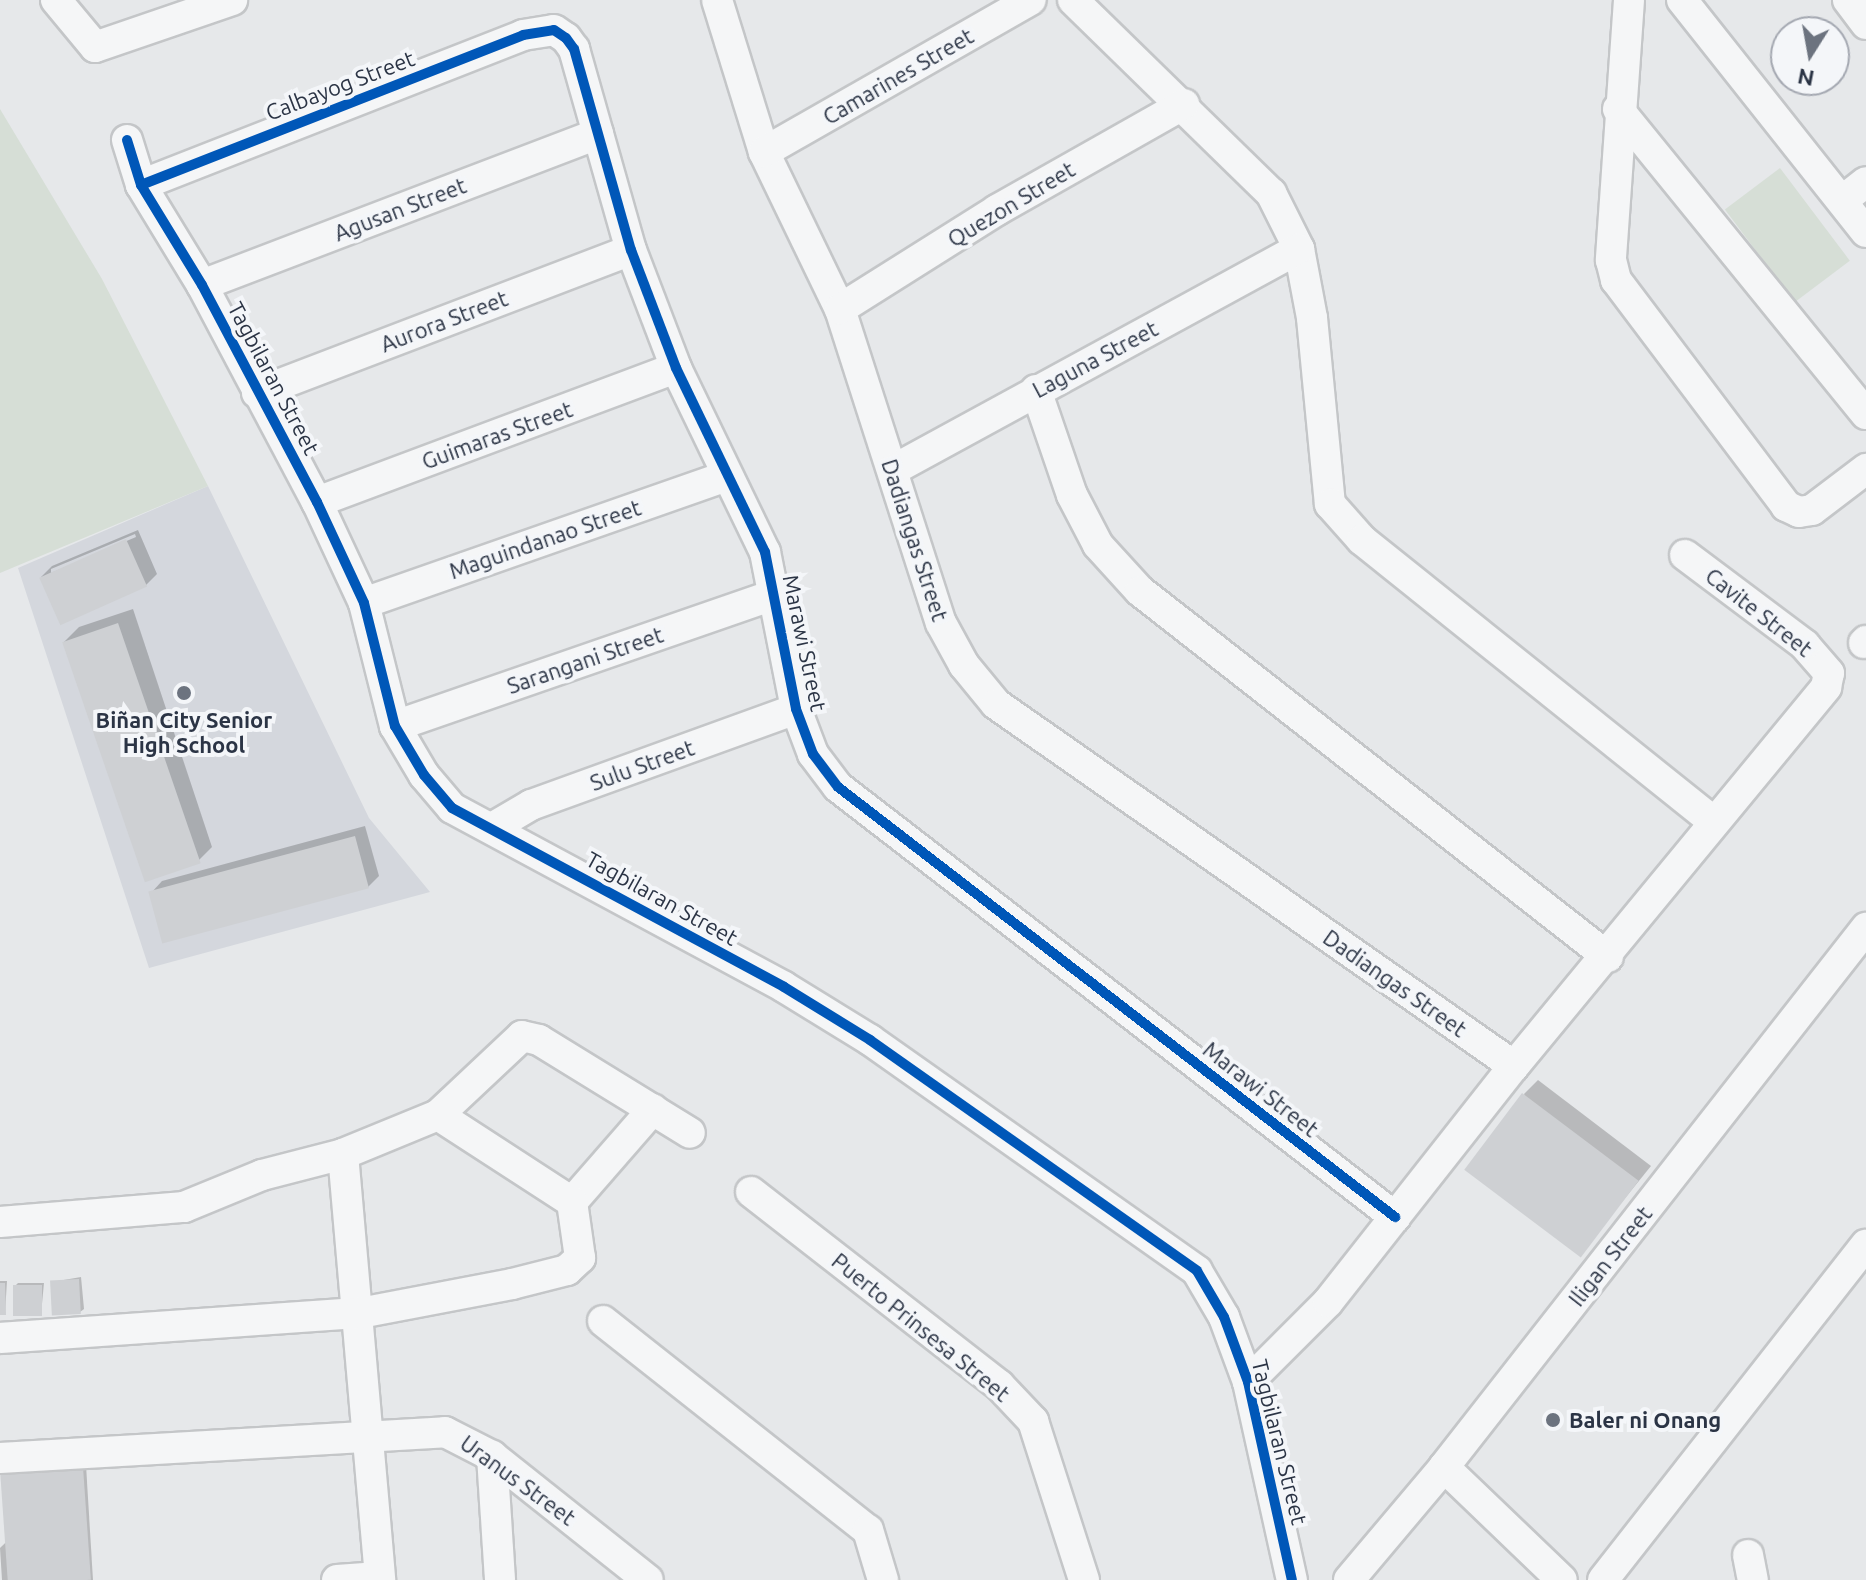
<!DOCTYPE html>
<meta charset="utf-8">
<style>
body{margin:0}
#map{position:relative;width:1866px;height:1580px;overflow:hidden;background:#e6e8ea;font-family:Ubuntu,sans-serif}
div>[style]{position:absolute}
.built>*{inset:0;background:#d4d7dd}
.green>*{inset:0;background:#d6ded6;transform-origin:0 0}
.shadow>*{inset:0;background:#0003}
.building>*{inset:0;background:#ced0d3;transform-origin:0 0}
.roads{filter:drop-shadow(2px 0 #c4c6c8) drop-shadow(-2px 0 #c4c6c8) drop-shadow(0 2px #c4c6c8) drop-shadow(0 -2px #c4c6c8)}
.minor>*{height:30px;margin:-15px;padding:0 15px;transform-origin:15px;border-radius:15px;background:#f5f6f7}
.cycleway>*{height:10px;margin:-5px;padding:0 5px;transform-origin:5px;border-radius:5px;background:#0057b8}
.dots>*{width:22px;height:22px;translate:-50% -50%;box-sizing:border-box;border:4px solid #f4f6f9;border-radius:50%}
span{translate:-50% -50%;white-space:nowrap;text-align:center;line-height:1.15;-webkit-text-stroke:8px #f4f6f9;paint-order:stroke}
.street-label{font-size:22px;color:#2b3445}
.poi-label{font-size:22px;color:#2b3445;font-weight:700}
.left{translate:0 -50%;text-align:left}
.north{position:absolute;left:1770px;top:16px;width:80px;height:80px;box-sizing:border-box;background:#f4f6f9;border:2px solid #a4a8b1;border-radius:50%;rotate:191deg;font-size:22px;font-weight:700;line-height:32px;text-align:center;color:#2b3445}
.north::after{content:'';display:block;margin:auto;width:28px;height:36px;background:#6c737f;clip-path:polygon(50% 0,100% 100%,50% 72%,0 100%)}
</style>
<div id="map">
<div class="built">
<i style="clip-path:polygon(208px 486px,369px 818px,430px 892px,149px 968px,18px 568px)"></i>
</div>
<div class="green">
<i style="clip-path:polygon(0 109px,102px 279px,208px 486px,0 573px)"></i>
<i style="left:1780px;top:168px;width:116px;height:69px;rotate:53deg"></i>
</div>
<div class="shadow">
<i style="clip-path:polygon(evenodd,138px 530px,157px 574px,146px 585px,41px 577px,52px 566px,138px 530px,135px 534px,136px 537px,51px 573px,51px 569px,135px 534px)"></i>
<i style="clip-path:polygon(133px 609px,212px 847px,197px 862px,64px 642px,79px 627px)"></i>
<i style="clip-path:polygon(365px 826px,379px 876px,368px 887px,151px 893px,162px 881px)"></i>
<i style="clip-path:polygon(1538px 1080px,1651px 1166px,1579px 1255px,1524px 1094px)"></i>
<i style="clip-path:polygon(81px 1277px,84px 1309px,80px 1312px,52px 1282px)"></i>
<i style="clip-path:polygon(0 1281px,7px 1281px,5px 1313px,0 1313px)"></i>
<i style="clip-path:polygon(18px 1283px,44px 1283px,41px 1314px,15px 1286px)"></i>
<i style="clip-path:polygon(86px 1465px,93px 1580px,2px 1580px,0 1548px)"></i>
</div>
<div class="building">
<i style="left:126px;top:539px;width:52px;height:95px;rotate:66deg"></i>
<i style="left:118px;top:623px;width:254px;height:59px;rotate:71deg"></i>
<i style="left:355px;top:836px;width:54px;height:214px;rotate:75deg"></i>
<i style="left:1522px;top:1093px;width:146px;height:96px;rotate:37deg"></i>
<i style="left:79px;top:1279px;width:35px;height:29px;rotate:87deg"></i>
<i style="clip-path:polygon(0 1283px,5px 1283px,6px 1315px,0 1315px)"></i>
<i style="left:42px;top:1285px;width:31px;height:29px;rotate:90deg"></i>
<i style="left:83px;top:1467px;width:113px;height:83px;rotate:86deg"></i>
</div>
<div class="roads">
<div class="minor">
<i style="left:56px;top:0;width:61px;rotate:50.3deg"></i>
<i style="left:95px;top:47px;width:145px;rotate:-18.9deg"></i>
<i style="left:717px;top:0;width:159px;rotate:72.8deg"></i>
<i style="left:764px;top:152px;width:174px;rotate:64.2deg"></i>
<i style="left:840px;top:309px;width:330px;rotate:72.2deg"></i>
<i style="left:941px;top:623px;width:48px;rotate:61.3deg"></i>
<i style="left:964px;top:665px;width:50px;rotate:50.6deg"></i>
<i style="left:996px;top:704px;width:632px;rotate:34.95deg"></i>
<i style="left:1073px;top:0;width:277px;rotate:44.3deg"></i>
<i style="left:1271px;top:193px;width:63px;rotate:63.4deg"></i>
<i style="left:1299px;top:249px;width:70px;rotate:79.3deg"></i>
<i style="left:1312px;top:318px;width:187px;rotate:84.5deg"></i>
<i style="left:1330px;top:504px;width:48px;rotate:48.4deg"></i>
<i style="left:1362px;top:540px;width:450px;rotate:38.7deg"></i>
<i style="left:1629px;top:0;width:261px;rotate:94deg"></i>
<i style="left:1611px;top:260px;width:21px;rotate:76deg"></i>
<i style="left:1616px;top:280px;width:283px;rotate:53deg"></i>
<i style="left:1786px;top:506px;width:14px;rotate:25deg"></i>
<i style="left:1799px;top:512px;width:13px;rotate:-9deg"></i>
<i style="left:1812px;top:510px;width:68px;rotate:-37.2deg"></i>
<i style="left:1682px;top:0;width:296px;rotate:51.6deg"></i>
<i style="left:1848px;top:0;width:30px;rotate:53deg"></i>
<i style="left:1618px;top:109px;width:393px;rotate:50.9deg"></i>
<i style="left:127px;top:140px;width:47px;rotate:72.7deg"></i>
<i style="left:141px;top:185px;width:117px;rotate:58.6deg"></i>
<i style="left:202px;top:285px;width:246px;rotate:62.1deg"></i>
<i style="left:317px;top:502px;width:111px;rotate:65deg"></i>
<i style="left:364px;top:603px;width:127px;rotate:75.9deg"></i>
<i style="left:395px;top:726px;width:57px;rotate:59.4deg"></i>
<i style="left:424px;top:775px;width:43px;rotate:49.7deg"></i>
<i style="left:452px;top:808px;width:377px;rotate:28.3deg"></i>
<i style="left:784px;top:987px;width:101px;rotate:31.6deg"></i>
<i style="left:870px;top:1040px;width:400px;rotate:35.2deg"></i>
<i style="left:1197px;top:1271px;width:53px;rotate:59.6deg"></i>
<i style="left:1224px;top:1317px;width:69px;rotate:69.7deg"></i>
<i style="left:1248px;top:1382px;width:203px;rotate:77.5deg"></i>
<i style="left:764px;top:152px;width:307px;rotate:-29.7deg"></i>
<i style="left:141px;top:185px;width:410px;rotate:-21.4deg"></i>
<i style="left:523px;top:35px;width:31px;rotate:-9deg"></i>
<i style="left:554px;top:30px;width:14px;rotate:34deg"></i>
<i style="left:566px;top:38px;width:14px;rotate:54deg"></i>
<i style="left:574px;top:49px;width:209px;rotate:74.2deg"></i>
<i style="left:631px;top:250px;width:126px;rotate:69.1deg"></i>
<i style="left:676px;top:368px;width:204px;rotate:64.2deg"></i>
<i style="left:765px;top:552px;width:160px;rotate:78.8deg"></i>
<i style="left:796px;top:709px;width:48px;rotate:69.3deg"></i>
<i style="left:813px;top:754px;width:41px;rotate:52.9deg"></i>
<i style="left:838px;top:787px;width:704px;rotate:37.67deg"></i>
<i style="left:1843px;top:200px;width:29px;rotate:-38deg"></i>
<i style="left:202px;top:285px;width:424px;rotate:-20.9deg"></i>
<i style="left:840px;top:309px;width:186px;rotate:-32.2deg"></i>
<i style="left:997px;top:210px;width:215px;rotate:-29.5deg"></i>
<i style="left:1036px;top:390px;width:111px;rotate:71.1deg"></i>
<i style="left:1072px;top:495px;width:56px;rotate:62.5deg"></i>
<i style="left:1098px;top:545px;width:62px;rotate:47.6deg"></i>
<i style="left:1140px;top:591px;width:594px;rotate:38.03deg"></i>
<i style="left:257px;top:393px;width:400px;rotate:-20.9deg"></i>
<i style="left:893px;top:470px;width:462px;rotate:-28.6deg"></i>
<i style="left:317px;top:502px;width:383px;rotate:-20.5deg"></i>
<i style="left:364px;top:603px;width:384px;rotate:-19.3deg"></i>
<i style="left:1864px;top:643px;width:3px;rotate:-45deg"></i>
<i style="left:395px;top:726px;width:403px;rotate:-19.1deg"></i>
<i style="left:492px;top:828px;width:45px;rotate:-30.5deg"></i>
<i style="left:531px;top:805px;width:282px;rotate:-19.9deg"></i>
<i style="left:343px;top:1154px;width:428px;rotate:85deg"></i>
<i style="left:751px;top:1192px;width:314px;rotate:37.9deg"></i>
<i style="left:999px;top:1385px;width:50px;rotate:46.6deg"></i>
<i style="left:1033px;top:1421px;width:167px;rotate:72.2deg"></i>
<i style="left:572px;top:1202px;width:123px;rotate:-48.9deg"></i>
<i style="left:0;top:1222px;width:185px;rotate:-4.7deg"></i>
<i style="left:184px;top:1207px;width:84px;rotate:-22.3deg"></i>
<i style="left:262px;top:1175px;width:84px;rotate:-14.5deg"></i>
<i style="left:343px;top:1154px;width:103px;rotate:-22.3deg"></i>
<i style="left:438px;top:1115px;width:115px;rotate:-43.2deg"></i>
<i style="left:522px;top:1036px;width:17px;rotate:13deg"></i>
<i style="left:539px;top:1040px;width:177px;rotate:31.6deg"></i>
<i style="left:603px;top:1321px;width:337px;rotate:38.3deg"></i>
<i style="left:868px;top:1530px;width:52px;rotate:73.3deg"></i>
<i style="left:0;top:1338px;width:361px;rotate:-4deg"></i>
<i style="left:360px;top:1313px;width:155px;rotate:-10.8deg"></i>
<i style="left:512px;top:1284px;width:57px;rotate:-14.3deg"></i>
<i style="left:567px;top:1270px;width:18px;rotate:-43deg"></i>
<i style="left:580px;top:1258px;width:57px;rotate:-98.1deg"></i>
<i style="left:572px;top:1202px;width:160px;rotate:-147deg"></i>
<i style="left:1248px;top:1382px;width:113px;rotate:-45deg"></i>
<i style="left:1328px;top:1302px;width:300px;rotate:-51.8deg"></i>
<i style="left:1514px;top:1066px;width:491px;rotate:-50.5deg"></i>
<i style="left:1826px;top:687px;width:14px;rotate:-78deg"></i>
<i style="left:1829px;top:673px;width:37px;rotate:-131deg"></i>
<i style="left:1805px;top:645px;width:150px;rotate:-143.1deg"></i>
<i style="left:492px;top:1456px;width:124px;rotate:86.3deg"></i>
<i style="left:0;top:1458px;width:446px;rotate:-3.3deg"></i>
<i style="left:445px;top:1432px;width:53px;rotate:27.1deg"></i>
<i style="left:492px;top:1456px;width:199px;rotate:38.5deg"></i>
<i style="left:1444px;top:1467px;width:163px;rotate:43.8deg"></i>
<i style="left:1748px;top:1555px;width:25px;rotate:79deg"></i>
<i style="left:337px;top:1580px;width:42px;rotate:-4.1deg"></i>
<i style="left:1349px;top:1580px;width:148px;rotate:-49.9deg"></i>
<i style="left:1444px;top:1467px;width:685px;rotate:-51.94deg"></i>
<i style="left:1603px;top:1580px;width:426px;rotate:-51.9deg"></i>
</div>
</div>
<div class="cycleway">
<i style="left:127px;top:140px;width:47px;rotate:72.7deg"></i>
<i style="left:141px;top:185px;width:117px;rotate:58.6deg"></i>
<i style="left:202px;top:285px;width:246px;rotate:62.1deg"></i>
<i style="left:317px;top:502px;width:111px;rotate:65deg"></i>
<i style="left:364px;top:603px;width:127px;rotate:75.9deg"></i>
<i style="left:395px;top:726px;width:57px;rotate:59.4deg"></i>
<i style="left:424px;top:775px;width:43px;rotate:49.7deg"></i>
<i style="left:452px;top:808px;width:377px;rotate:28.3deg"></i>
<i style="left:784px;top:987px;width:101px;rotate:31.6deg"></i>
<i style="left:870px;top:1040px;width:400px;rotate:35.2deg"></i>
<i style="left:1197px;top:1271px;width:53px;rotate:59.6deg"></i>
<i style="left:1224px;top:1317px;width:69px;rotate:69.7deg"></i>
<i style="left:1248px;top:1382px;width:203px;rotate:77.5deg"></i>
<i style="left:141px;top:185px;width:410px;rotate:-21.4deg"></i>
<i style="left:523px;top:35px;width:31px;rotate:-9deg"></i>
<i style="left:554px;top:30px;width:14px;rotate:34deg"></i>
<i style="left:566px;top:38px;width:14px;rotate:54deg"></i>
<i style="left:574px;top:49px;width:209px;rotate:74.2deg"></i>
<i style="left:631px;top:250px;width:126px;rotate:69.1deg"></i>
<i style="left:676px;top:368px;width:204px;rotate:64.2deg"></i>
<i style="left:765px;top:552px;width:160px;rotate:78.8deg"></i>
<i style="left:796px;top:709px;width:48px;rotate:69.3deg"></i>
<i style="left:813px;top:754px;width:41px;rotate:52.9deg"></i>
<i style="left:838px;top:787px;width:704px;rotate:37.67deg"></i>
</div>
<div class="dots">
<i style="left:184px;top:693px;background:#6c737f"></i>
<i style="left:1553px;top:1420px;background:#6c737f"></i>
</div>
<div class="street-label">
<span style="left:898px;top:76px;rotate:-30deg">Camarines Street</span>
<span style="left:340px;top:85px;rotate:-21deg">Calbayog Street</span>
<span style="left:1011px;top:204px;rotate:-31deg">Quezon Street</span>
<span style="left:400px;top:209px;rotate:-21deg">Agusan Street</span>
<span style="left:444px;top:321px;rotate:-21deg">Aurora Street</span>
<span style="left:1095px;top:359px;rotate:-28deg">Laguna Street</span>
<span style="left:274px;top:378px;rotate:62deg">Tagbilaran Street</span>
<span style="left:497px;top:435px;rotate:-20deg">Guimaras Street</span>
<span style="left:545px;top:539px;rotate:-19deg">Maguindanao Street</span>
<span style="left:915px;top:540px;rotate:72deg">Dadiangas Street</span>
<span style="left:1759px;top:612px;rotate:38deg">Cavite Street</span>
<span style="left:805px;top:643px;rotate:78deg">Marawi Street</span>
<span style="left:585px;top:660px;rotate:-19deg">Sarangani Street</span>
<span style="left:642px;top:765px;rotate:-20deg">Sulu Street</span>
<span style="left:662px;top:898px;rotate:29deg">Tagbilaran Street</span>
<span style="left:1395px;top:983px;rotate:35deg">Dadiangas Street</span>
<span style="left:1261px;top:1089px;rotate:38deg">Marawi Street</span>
<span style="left:1610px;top:1256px;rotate:-52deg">Iligan Street</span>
<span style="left:921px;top:1327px;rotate:39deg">Puerto Prinsesa Street</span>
<span style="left:1280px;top:1442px;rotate:76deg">Tagbilaran Street</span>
<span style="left:518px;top:1480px;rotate:36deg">Uranus Street</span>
</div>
<div class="poi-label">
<span style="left:184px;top:732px">Biñan City Senior<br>High School</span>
<span class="left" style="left:1569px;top:1420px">Baler ni Onang</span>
</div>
<div class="north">N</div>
</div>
